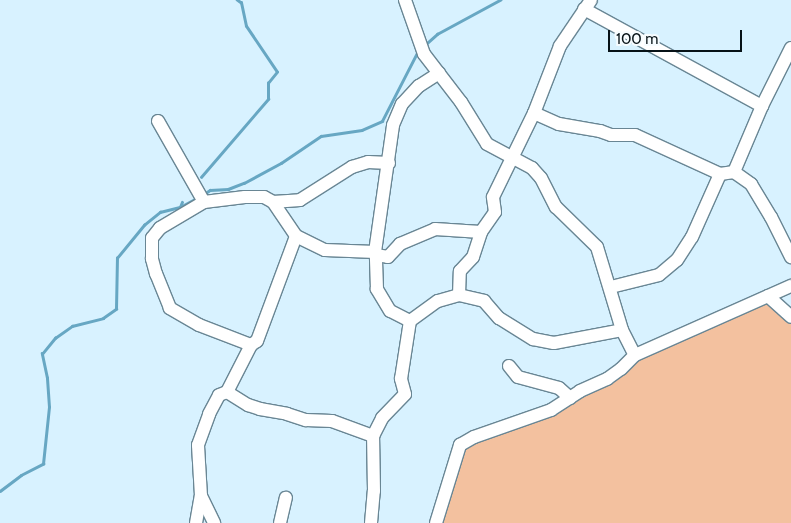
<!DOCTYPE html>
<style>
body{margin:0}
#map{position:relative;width:791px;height:523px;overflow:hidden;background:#d8f2ff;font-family:Cabin,sans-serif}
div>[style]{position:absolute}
.green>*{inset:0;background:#f3c19f}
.stream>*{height:2.5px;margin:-1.25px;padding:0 1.25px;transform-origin:1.25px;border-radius:1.25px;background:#67a7c3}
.roads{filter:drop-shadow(1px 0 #698694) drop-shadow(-1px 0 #698694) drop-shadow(0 1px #698694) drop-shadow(0 -1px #698694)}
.minor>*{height:12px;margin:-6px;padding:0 6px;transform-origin:6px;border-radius:6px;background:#fff}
span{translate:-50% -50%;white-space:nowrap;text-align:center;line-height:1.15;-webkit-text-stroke:4px #f6fcff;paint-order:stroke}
.scale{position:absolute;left:608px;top:30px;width:134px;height:22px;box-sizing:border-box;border:2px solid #071217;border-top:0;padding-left:6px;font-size:15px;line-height:18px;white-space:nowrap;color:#071217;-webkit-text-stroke:4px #f6fcff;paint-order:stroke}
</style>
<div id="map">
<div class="green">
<i style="clip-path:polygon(768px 296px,791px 317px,791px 523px,436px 523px,460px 445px,509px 425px)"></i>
</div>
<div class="stream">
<i style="left:426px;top:44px;width:15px;rotate:-42deg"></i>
<i style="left:437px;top:34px;width:72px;rotate:-28.4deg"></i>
<i style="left:201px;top:177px;width:103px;rotate:-49.3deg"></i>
<i style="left:268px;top:99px;width:16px;rotate:-90deg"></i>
<i style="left:268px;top:83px;width:14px;rotate:-51deg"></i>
<i style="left:277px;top:72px;width:55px;rotate:-124deg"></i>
<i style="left:246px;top:26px;width:24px;rotate:-102deg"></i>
<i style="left:241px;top:3px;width:5px;rotate:-143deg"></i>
<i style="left:204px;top:194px;width:7px;rotate:-34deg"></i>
<i style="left:210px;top:190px;width:18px;rotate:-3deg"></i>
<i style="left:228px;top:189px;width:17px;rotate:-21deg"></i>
<i style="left:244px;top:183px;width:42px;rotate:-28.4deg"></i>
<i style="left:281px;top:163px;width:48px;rotate:-34deg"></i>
<i style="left:321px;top:136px;width:41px;rotate:-8.3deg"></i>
<i style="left:362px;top:130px;width:22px;rotate:-24deg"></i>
<i style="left:382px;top:121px;width:79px;rotate:-62.8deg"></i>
<i style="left:180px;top:207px;width:5px;rotate:-68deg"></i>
<i style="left:0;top:491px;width:26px;rotate:-37deg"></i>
<i style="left:21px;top:475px;width:25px;rotate:-27deg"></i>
<i style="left:43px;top:464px;width:57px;rotate:-84deg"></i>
<i style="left:49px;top:407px;width:29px;rotate:-94deg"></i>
<i style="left:47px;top:378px;width:25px;rotate:-102deg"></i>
<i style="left:42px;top:354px;width:21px;rotate:-51deg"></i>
<i style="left:55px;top:338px;width:21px;rotate:-35deg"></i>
<i style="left:72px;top:326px;width:32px;rotate:-14deg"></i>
<i style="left:103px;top:318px;width:16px;rotate:-35deg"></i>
<i style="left:116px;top:309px;width:51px;rotate:-88.9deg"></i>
<i style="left:117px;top:258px;width:43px;rotate:-50.7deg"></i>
<i style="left:144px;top:225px;width:21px;rotate:-39deg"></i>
<i style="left:160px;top:212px;width:21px;rotate:-14deg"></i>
<i style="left:180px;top:207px;width:19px;rotate:-28deg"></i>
</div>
<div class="roads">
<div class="minor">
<i style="left:405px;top:0;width:57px;rotate:70.6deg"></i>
<i style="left:424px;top:54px;width:61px;rotate:52.4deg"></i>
<i style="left:461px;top:102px;width:49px;rotate:58.2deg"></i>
<i style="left:487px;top:144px;width:51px;rotate:28.1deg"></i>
<i style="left:532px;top:168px;width:13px;rotate:48deg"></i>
<i style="left:541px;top:178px;width:33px;rotate:63deg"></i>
<i style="left:556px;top:207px;width:57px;rotate:44.3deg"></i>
<i style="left:597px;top:247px;width:87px;rotate:73.2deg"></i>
<i style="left:622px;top:330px;width:28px;rotate:63deg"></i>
<i style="left:584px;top:9px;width:203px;rotate:28.6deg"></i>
<i style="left:791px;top:48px;width:65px;rotate:116.6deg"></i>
<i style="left:762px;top:106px;width:72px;rotate:113deg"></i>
<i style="left:734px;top:172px;width:21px;rotate:35deg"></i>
<i style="left:751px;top:184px;width:39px;rotate:59deg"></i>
<i style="left:771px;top:217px;width:45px;rotate:63.4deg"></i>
<i style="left:534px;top:113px;width:27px;rotate:24deg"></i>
<i style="left:559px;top:124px;width:42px;rotate:9.7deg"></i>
<i style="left:600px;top:131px;width:12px;rotate:20deg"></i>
<i style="left:611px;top:135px;width:24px"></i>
<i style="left:635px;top:135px;width:94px;rotate:24.6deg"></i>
<i style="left:720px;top:174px;width:14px;rotate:-8deg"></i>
<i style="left:158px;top:121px;width:93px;rotate:60.4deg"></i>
<i style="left:273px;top:202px;width:27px;rotate:-4deg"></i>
<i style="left:300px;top:200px;width:62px;rotate:-32.4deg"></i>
<i style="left:352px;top:167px;width:17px;rotate:-17deg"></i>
<i style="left:368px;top:162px;width:21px;rotate:3deg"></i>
<i style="left:375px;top:252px;width:128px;rotate:-81.9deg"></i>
<i style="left:393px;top:125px;width:23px;rotate:-67deg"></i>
<i style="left:402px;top:104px;width:25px;rotate:-47deg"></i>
<i style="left:419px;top:86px;width:24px;rotate:-33deg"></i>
<i style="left:611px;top:287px;width:49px;rotate:-14deg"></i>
<i style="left:659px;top:275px;width:23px;rotate:-40deg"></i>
<i style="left:677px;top:260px;width:27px;rotate:-57deg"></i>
<i style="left:692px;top:237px;width:69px;rotate:-66deg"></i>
<i style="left:459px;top:295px;width:24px;rotate:-88deg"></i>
<i style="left:460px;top:271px;width:19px;rotate:-47deg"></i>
<i style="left:473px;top:257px;width:26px;rotate:-72deg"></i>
<i style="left:481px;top:232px;width:24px;rotate:-55deg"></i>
<i style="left:495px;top:212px;width:15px;rotate:-98deg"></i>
<i style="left:493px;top:197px;width:93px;rotate:-64deg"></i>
<i style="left:534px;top:113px;width:72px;rotate:-68.8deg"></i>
<i style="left:560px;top:46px;width:55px;rotate:-56deg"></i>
<i style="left:768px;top:296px;width:31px;rotate:42deg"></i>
<i style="left:410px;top:321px;width:34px;rotate:-36deg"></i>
<i style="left:438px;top:301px;width:22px;rotate:-16deg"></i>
<i style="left:459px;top:295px;width:26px;rotate:13deg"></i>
<i style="left:484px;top:301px;width:23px;rotate:49deg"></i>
<i style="left:499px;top:318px;width:40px;rotate:32deg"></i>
<i style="left:533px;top:339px;width:21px;rotate:11deg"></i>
<i style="left:554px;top:343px;width:69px;rotate:-10.8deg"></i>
<i style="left:251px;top:345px;width:56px;rotate:-159deg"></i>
<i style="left:199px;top:325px;width:34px;rotate:-150deg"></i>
<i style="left:170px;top:308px;width:37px;rotate:-112deg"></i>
<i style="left:156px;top:274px;width:16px;rotate:-105deg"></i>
<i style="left:152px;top:259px;width:21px;rotate:-90deg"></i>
<i style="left:152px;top:238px;width:13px;rotate:-51deg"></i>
<i style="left:160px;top:228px;width:51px;rotate:-30.6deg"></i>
<i style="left:204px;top:202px;width:41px;rotate:-7deg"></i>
<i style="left:245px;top:197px;width:19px"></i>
<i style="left:264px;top:197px;width:10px;rotate:29deg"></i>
<i style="left:273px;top:202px;width:41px;rotate:55.9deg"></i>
<i style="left:296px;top:236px;width:32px;rotate:26deg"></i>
<i style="left:325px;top:250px;width:50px;rotate:2.3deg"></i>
<i style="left:375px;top:252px;width:3px;rotate:72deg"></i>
<i style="left:376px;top:255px;width:12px;rotate:9deg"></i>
<i style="left:388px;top:257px;width:18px;rotate:-47deg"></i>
<i style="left:400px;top:244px;width:38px;rotate:-23deg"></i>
<i style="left:435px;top:229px;width:46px;rotate:3.7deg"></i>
<i style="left:509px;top:366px;width:14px;rotate:51deg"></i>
<i style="left:518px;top:377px;width:42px;rotate:15deg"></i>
<i style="left:559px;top:388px;width:15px;rotate:42deg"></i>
<i style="left:227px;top:392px;width:53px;rotate:-62.9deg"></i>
<i style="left:251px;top:345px;width:7px;rotate:-34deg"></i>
<i style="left:257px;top:341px;width:112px;rotate:-69.6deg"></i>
<i style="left:201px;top:496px;width:30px;rotate:64deg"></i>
<i style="left:196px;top:523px;width:27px;rotate:-80deg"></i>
<i style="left:201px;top:496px;width:51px;rotate:-93.4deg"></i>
<i style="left:198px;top:445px;width:33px;rotate:-70deg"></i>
<i style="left:209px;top:414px;width:21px;rotate:-62deg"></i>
<i style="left:219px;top:395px;width:9px;rotate:-21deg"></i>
<i style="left:227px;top:392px;width:25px;rotate:32deg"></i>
<i style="left:248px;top:405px;width:13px;rotate:18deg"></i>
<i style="left:260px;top:409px;width:27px;rotate:10deg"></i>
<i style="left:287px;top:414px;width:20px;rotate:18deg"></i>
<i style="left:306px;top:420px;width:26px;rotate:2deg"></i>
<i style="left:332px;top:421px;width:44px;rotate:20.1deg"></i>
<i style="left:280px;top:523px;width:26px;rotate:-77deg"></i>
<i style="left:371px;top:523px;width:32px;rotate:-85deg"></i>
<i style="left:374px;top:491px;width:55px;rotate:-91deg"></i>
<i style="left:373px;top:436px;width:20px;rotate:-63deg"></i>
<i style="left:382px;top:418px;width:33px;rotate:-46deg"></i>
<i style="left:405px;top:394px;width:16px;rotate:-105deg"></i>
<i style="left:401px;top:379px;width:59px;rotate:-81.2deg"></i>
<i style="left:410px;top:321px;width:22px;rotate:-153deg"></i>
<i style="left:390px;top:311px;width:26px;rotate:-121deg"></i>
<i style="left:377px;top:289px;width:34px;rotate:-92deg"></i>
<i style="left:436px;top:523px;width:82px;rotate:-72.9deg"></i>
<i style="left:460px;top:445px;width:16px;rotate:-30deg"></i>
<i style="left:474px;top:437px;width:82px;rotate:-19.3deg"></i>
<i style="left:551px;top:410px;width:35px;rotate:-33deg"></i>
<i style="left:580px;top:391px;width:30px;rotate:-24deg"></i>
<i style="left:607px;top:379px;width:17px;rotate:-36deg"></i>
<i style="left:621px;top:369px;width:20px;rotate:-45deg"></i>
<i style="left:635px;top:355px;width:171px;rotate:-23.9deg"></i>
</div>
</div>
<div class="scale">100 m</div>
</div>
